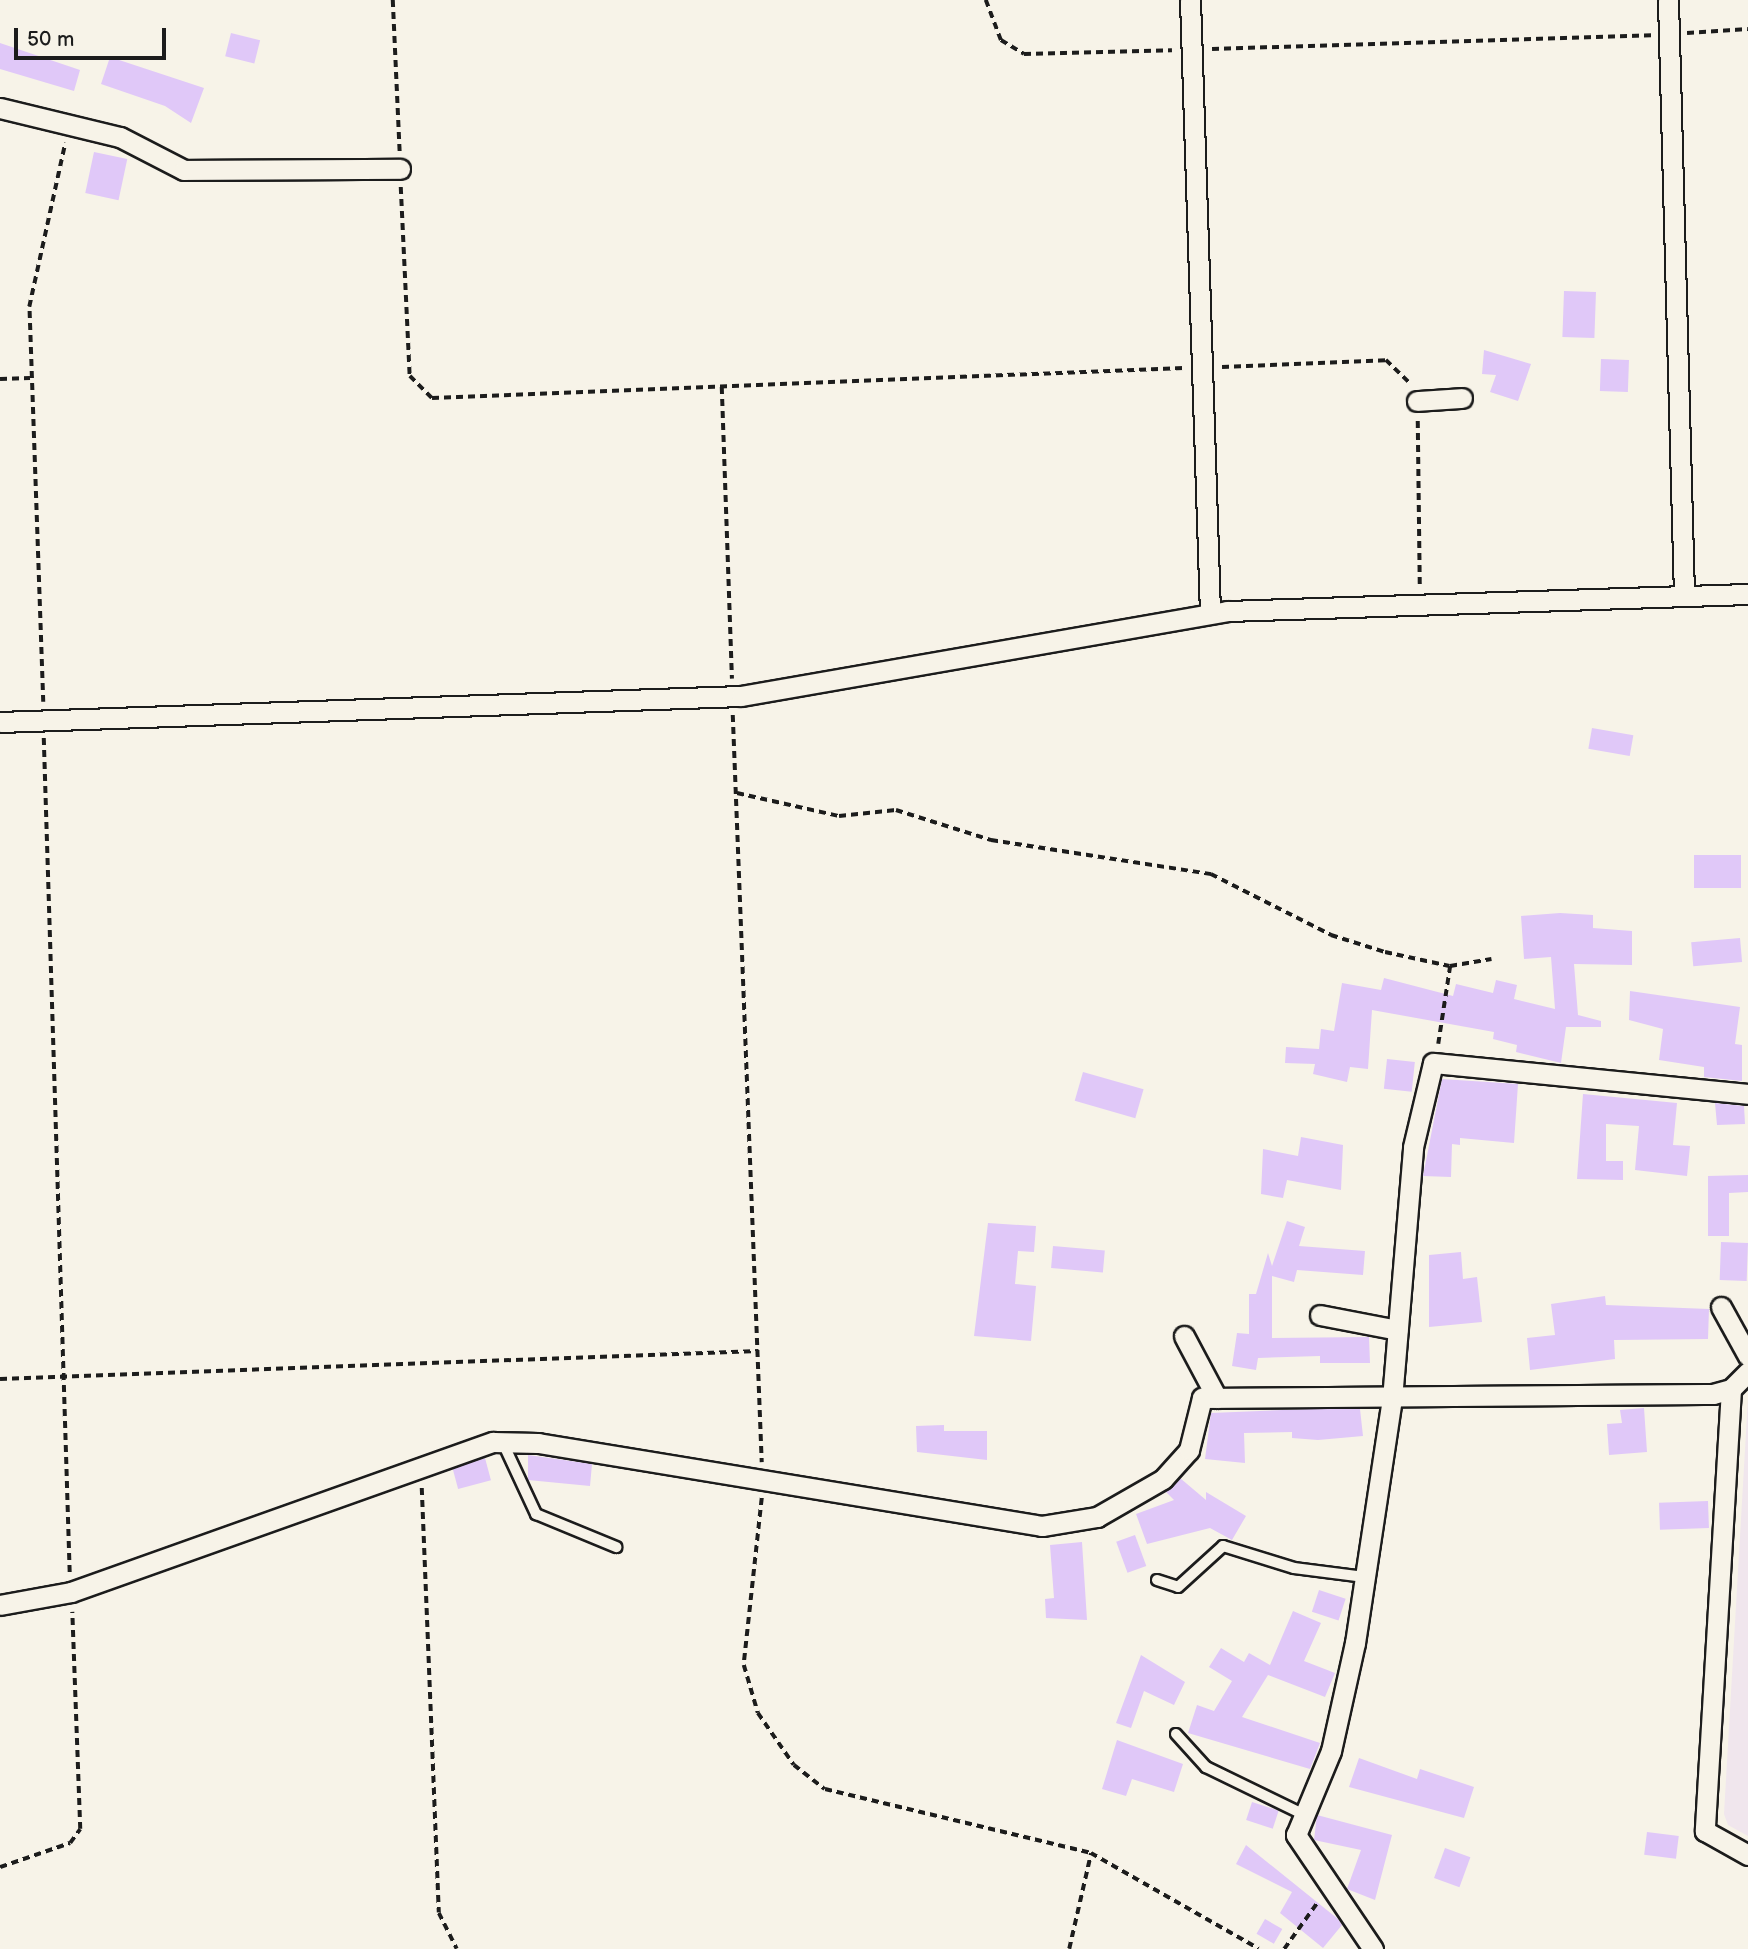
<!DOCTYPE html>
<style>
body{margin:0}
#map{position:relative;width:1748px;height:1949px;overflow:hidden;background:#f7f3e8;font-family:"Balsamiq Sans",sans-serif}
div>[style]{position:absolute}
.built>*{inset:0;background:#f0e6ed}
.building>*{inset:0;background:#e0c8f8;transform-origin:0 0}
.path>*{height:3.5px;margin-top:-1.75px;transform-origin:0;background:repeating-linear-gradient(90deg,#1c1c1c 0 7px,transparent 0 12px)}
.roads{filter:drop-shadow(2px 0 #1c1c1c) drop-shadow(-2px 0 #1c1c1c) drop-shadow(0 2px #1c1c1c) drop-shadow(0 -2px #1c1c1c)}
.lane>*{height:10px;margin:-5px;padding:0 5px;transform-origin:5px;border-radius:5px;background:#f7f3e8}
.street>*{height:19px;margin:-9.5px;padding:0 9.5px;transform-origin:9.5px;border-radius:9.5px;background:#f7f3e8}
span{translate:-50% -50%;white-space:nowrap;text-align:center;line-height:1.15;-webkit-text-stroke:7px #f7f3e8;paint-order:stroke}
.scale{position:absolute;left:14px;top:28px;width:152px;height:32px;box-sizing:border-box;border:4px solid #1c1c1c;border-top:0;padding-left:9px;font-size:21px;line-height:24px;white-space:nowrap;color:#1c1c1c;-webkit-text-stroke:5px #f7f3e8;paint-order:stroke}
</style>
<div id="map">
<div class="built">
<i style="clip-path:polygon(1748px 1398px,1748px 1836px,1728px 1825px,1724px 1814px)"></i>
</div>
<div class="building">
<i style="left:231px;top:33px;width:30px;height:24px;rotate:14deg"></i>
<i style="clip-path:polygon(0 43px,80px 70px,74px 91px,0 69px)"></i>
<i style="clip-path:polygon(110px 57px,204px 88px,191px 123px,165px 106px,101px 84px)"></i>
<i style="left:94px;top:152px;width:34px;height:42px;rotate:12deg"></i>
<i style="left:1564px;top:291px;width:32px;height:46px;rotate:2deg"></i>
<i style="clip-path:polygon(1484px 350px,1531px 364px,1518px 401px,1490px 392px,1496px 375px,1482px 374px)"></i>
<i style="left:1601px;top:359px;width:28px;height:32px;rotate:2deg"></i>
<i style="left:1592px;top:728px;width:42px;height:21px;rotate:10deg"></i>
<i style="left:1694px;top:855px;width:47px;height:33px"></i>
<i style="clip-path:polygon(1560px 913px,1593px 915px,1593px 928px,1632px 931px,1632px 965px,1574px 964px,1578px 1015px,1601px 1021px,1601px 1027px,1566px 1027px,1561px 1063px,1516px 1052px,1517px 1045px,1493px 1039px,1494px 1032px,1372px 1010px,1368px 1069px,1350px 1067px,1347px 1082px,1313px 1074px,1315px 1064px,1285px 1063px,1286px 1047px,1319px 1049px,1321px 1029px,1334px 1031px,1342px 983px,1381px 990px,1384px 978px,1453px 996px,1456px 984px,1493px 993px,1496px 980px,1517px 985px,1514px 999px,1555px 1009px,1551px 957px,1524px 959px,1521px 916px)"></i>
<i style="left:1740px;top:938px;width:24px;height:49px;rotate:85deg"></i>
<i style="clip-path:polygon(1630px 991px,1740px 1007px,1735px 1044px,1742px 1045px,1742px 1081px,1704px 1077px,1704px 1067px,1659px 1060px,1663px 1029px,1629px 1020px)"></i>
<i style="left:1387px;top:1059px;width:28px;height:30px;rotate:6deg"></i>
<i style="left:1083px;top:1072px;width:63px;height:30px;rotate:16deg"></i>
<i style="clip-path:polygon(1442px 1079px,1518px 1084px,1514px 1143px,1460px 1138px,1460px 1145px,1452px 1144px,1451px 1177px,1423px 1176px)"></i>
<i style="clip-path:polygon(1583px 1094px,1677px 1103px,1673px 1145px,1690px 1146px,1687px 1176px,1635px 1170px,1639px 1126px,1606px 1124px,1606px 1161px,1623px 1161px,1623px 1180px,1577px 1179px)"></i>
<i style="clip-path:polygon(1715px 1103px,1744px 1106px,1745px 1124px,1717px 1125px)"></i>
<i style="clip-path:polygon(1301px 1137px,1343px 1145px,1341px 1190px,1287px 1180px,1283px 1198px,1261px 1194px,1263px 1149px,1298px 1156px)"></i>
<i style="clip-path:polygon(1748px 1175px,1748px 1192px,1729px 1193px,1729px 1236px,1708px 1236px,1708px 1176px)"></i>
<i style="clip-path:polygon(1287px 1221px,1305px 1227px,1299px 1246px,1365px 1251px,1363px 1275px,1297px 1270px,1294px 1282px,1272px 1276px,1272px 1338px,1369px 1337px,1370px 1363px,1320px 1363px,1320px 1356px,1258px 1358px,1256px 1370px,1232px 1366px,1237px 1333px,1249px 1334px,1249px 1294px,1256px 1294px,1268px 1253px,1272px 1266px)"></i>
<i style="clip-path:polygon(988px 1223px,1036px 1226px,1034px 1252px,1018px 1251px,1015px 1284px,1036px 1286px,1031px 1341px,974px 1336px)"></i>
<i style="left:1721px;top:1242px;width:27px;height:38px;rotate:2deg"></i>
<i style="left:1053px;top:1246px;width:52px;height:22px;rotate:5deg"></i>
<i style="clip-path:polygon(1461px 1252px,1463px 1279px,1477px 1277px,1482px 1322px,1429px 1327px,1429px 1255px)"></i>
<i style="clip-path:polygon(1605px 1296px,1606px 1305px,1709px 1309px,1708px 1339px,1614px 1340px,1615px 1359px,1530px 1370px,1527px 1338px,1555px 1335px,1551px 1304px)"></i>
<i style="clip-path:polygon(1644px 1408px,1647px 1452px,1609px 1455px,1607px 1424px,1622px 1423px,1620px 1410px)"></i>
<i style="clip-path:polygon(1308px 1409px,1360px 1409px,1363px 1436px,1318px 1440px,1292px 1438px,1292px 1432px,1244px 1433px,1245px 1463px,1205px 1459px,1211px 1413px)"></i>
<i style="clip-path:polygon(944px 1425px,944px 1431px,987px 1431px,987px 1460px,917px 1452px,916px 1426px)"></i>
<i style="clip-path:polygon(528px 1455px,592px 1464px,590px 1486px,528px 1480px)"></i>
<i style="left:485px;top:1458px;width:23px;height:34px;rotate:75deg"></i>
<i style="clip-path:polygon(1180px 1478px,1206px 1500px,1206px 1492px,1246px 1516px,1232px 1540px,1210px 1528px,1147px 1544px,1136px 1514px,1174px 1500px,1166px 1492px)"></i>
<i style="left:1708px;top:1501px;width:27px;height:49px;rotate:88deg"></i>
<i style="left:1135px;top:1535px;width:33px;height:20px;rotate:70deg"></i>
<i style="clip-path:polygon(1082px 1542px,1087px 1620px,1046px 1618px,1045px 1599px,1054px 1598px,1050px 1545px)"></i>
<i style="left:1319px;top:1590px;width:28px;height:23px;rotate:18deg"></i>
<i style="clip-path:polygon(1293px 1611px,1321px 1623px,1304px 1661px,1335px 1673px,1325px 1697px,1268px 1675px,1242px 1717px,1320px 1743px,1310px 1769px,1188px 1733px,1197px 1705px,1214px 1711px,1232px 1681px,1209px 1667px,1221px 1648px,1244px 1662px,1249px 1653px,1270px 1665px)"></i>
<i style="clip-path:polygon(1141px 1655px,1185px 1682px,1174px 1705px,1144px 1691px,1131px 1728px,1116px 1723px)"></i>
<i style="clip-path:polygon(1117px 1740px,1183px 1764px,1174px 1792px,1132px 1779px,1126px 1796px,1102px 1789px)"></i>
<i style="clip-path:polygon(1359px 1758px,1417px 1779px,1420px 1769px,1474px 1787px,1464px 1818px,1349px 1787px)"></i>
<i style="left:1252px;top:1802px;width:28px;height:19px;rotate:18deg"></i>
<i style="clip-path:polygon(1317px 1815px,1392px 1835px,1375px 1900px,1347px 1889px,1361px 1850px,1314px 1840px)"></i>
<i style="left:1647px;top:1832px;width:32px;height:23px;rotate:7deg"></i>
<i style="clip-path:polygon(1246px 1845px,1338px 1919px,1342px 1925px,1323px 1948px,1280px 1913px,1292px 1892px,1236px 1864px)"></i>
<i style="left:1445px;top:1848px;width:27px;height:32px;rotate:20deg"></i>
<i style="left:1265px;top:1919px;width:20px;height:17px;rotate:30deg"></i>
</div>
<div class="path">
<i style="left:393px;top:0;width:152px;rotate:87.4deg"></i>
<i style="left:986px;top:0;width:43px;rotate:69.4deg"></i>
<i style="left:1001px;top:40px;width:27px;rotate:31deg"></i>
<i style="left:1024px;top:54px;width:148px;rotate:-1.5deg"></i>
<i style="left:1687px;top:33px;width:61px;rotate:-3.8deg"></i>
<i style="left:1212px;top:49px;width:440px;rotate:-1.8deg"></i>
<i style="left:401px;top:187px;width:189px;rotate:87.3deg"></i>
<i style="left:410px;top:376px;width:31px;rotate:45deg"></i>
<i style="left:432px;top:398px;width:752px;rotate:-2.29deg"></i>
<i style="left:1222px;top:367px;width:164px;rotate:-2.4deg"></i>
<i style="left:1386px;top:360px;width:33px;rotate:44deg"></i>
<i style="left:0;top:379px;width:30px;rotate:-2deg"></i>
<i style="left:722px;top:387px;width:292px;rotate:88deg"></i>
<i style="left:1418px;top:421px;width:164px;rotate:89.3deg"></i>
<i style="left:43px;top:702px;width:395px;rotate:-92deg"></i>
<i style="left:29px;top:307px;width:168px;rotate:-77.6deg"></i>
<i style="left:733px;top:715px;width:748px;rotate:87.78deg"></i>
<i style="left:44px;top:738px;width:835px;rotate:88.22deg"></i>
<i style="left:737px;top:793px;width:105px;rotate:12.7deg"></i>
<i style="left:839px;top:816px;width:57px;rotate:-6deg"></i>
<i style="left:896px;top:810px;width:100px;rotate:17.5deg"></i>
<i style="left:991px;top:840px;width:223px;rotate:8.8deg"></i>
<i style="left:1211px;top:874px;width:135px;rotate:26.9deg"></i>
<i style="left:1331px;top:935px;width:57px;rotate:17.5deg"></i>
<i style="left:1385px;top:952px;width:66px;rotate:12.2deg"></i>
<i style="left:1450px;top:966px;width:42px;rotate:-9.7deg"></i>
<i style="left:1438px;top:1044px;width:79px;rotate:-81.3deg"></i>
<i style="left:0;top:1379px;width:759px;rotate:-2.12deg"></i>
<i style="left:422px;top:1488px;width:425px;rotate:87.7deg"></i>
<i style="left:439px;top:1913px;width:40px;rotate:63.4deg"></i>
<i style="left:762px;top:1498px;width:168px;rotate:96.2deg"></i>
<i style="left:744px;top:1665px;width:50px;rotate:73.7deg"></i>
<i style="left:758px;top:1713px;width:63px;rotate:55.3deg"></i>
<i style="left:794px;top:1765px;width:39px;rotate:38deg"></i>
<i style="left:825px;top:1789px;width:274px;rotate:13.5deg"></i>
<i style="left:1091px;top:1853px;width:193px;rotate:29.7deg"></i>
<i style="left:0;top:1867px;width:74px;rotate:-18.9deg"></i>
<i style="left:70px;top:1843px;width:17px;rotate:-54deg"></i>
<i style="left:80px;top:1829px;width:217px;rotate:-92.1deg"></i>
<i style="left:1069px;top:1949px;width:98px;rotate:-77.1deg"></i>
<i style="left:1284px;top:1949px;width:57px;rotate:-54.3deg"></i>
</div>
<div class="roads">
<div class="lane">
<i style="left:502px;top:1441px;width:81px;rotate:65deg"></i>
<i style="left:536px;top:1514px;width:87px;rotate:22.4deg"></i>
<i style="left:1157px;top:1580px;width:22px;rotate:18deg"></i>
<i style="left:1178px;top:1587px;width:61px;rotate:-42.3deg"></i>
<i style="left:1223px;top:1546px;width:74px;rotate:17.2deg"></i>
<i style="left:1294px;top:1568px;width:71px;rotate:7.3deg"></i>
<i style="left:1176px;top:1734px;width:45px;rotate:47.7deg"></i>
<i style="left:1206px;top:1767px;width:108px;rotate:25.9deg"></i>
</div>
<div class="street">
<i style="left:1190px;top:0;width:613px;rotate:88.13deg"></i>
<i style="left:1668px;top:0;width:596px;rotate:88.46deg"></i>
<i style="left:0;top:108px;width:123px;rotate:13.6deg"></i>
<i style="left:120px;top:137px;width:72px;rotate:27.3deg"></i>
<i style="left:184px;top:170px;width:216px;rotate:-0.3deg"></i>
<i style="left:1417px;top:401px;width:45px;rotate:-3.8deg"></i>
<i style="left:0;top:722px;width:741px;rotate:-2.01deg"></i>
<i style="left:741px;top:696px;width:493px;rotate:-9.9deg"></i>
<i style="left:1227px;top:611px;width:521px;rotate:-1.87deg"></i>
<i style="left:1721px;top:1307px;width:56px;rotate:61.1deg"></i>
<i style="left:1320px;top:1315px;width:79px;rotate:10.9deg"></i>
<i style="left:1184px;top:1336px;width:70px;rotate:62deg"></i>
<i style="left:1731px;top:1389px;width:443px;rotate:93.4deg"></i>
<i style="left:1705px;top:1831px;width:49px;rotate:29.2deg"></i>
<i style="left:0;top:1605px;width:72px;rotate:-10.4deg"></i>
<i style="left:71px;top:1592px;width:448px;rotate:-19.6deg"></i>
<i style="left:493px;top:1442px;width:45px;rotate:1.3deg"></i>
<i style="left:538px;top:1443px;width:511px;rotate:9.35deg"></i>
<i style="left:1042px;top:1526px;width:56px;rotate:-9.3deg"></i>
<i style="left:1097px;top:1517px;width:76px;rotate:-29.9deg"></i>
<i style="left:1163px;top:1479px;width:39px;rotate:-48deg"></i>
<i style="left:1189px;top:1450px;width:54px;rotate:-76deg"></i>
<i style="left:1202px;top:1398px;width:511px;rotate:-0.45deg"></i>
<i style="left:1713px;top:1394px;width:19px;rotate:-16deg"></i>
<i style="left:1731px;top:1389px;width:24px;rotate:-45deg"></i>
<i style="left:1373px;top:1949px;width:138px;rotate:-124deg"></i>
<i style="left:1296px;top:1835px;width:91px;rotate:-67.4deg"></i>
<i style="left:1331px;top:1751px;width:111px;rotate:-77.5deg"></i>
<i style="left:1355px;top:1643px;width:247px;rotate:-81.4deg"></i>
<i style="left:1392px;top:1399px;width:253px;rotate:-85.2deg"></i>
<i style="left:1413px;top:1147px;width:86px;rotate:-76.6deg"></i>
<i style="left:1433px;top:1063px;width:317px;rotate:5.6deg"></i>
</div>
</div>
<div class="scale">50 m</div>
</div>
